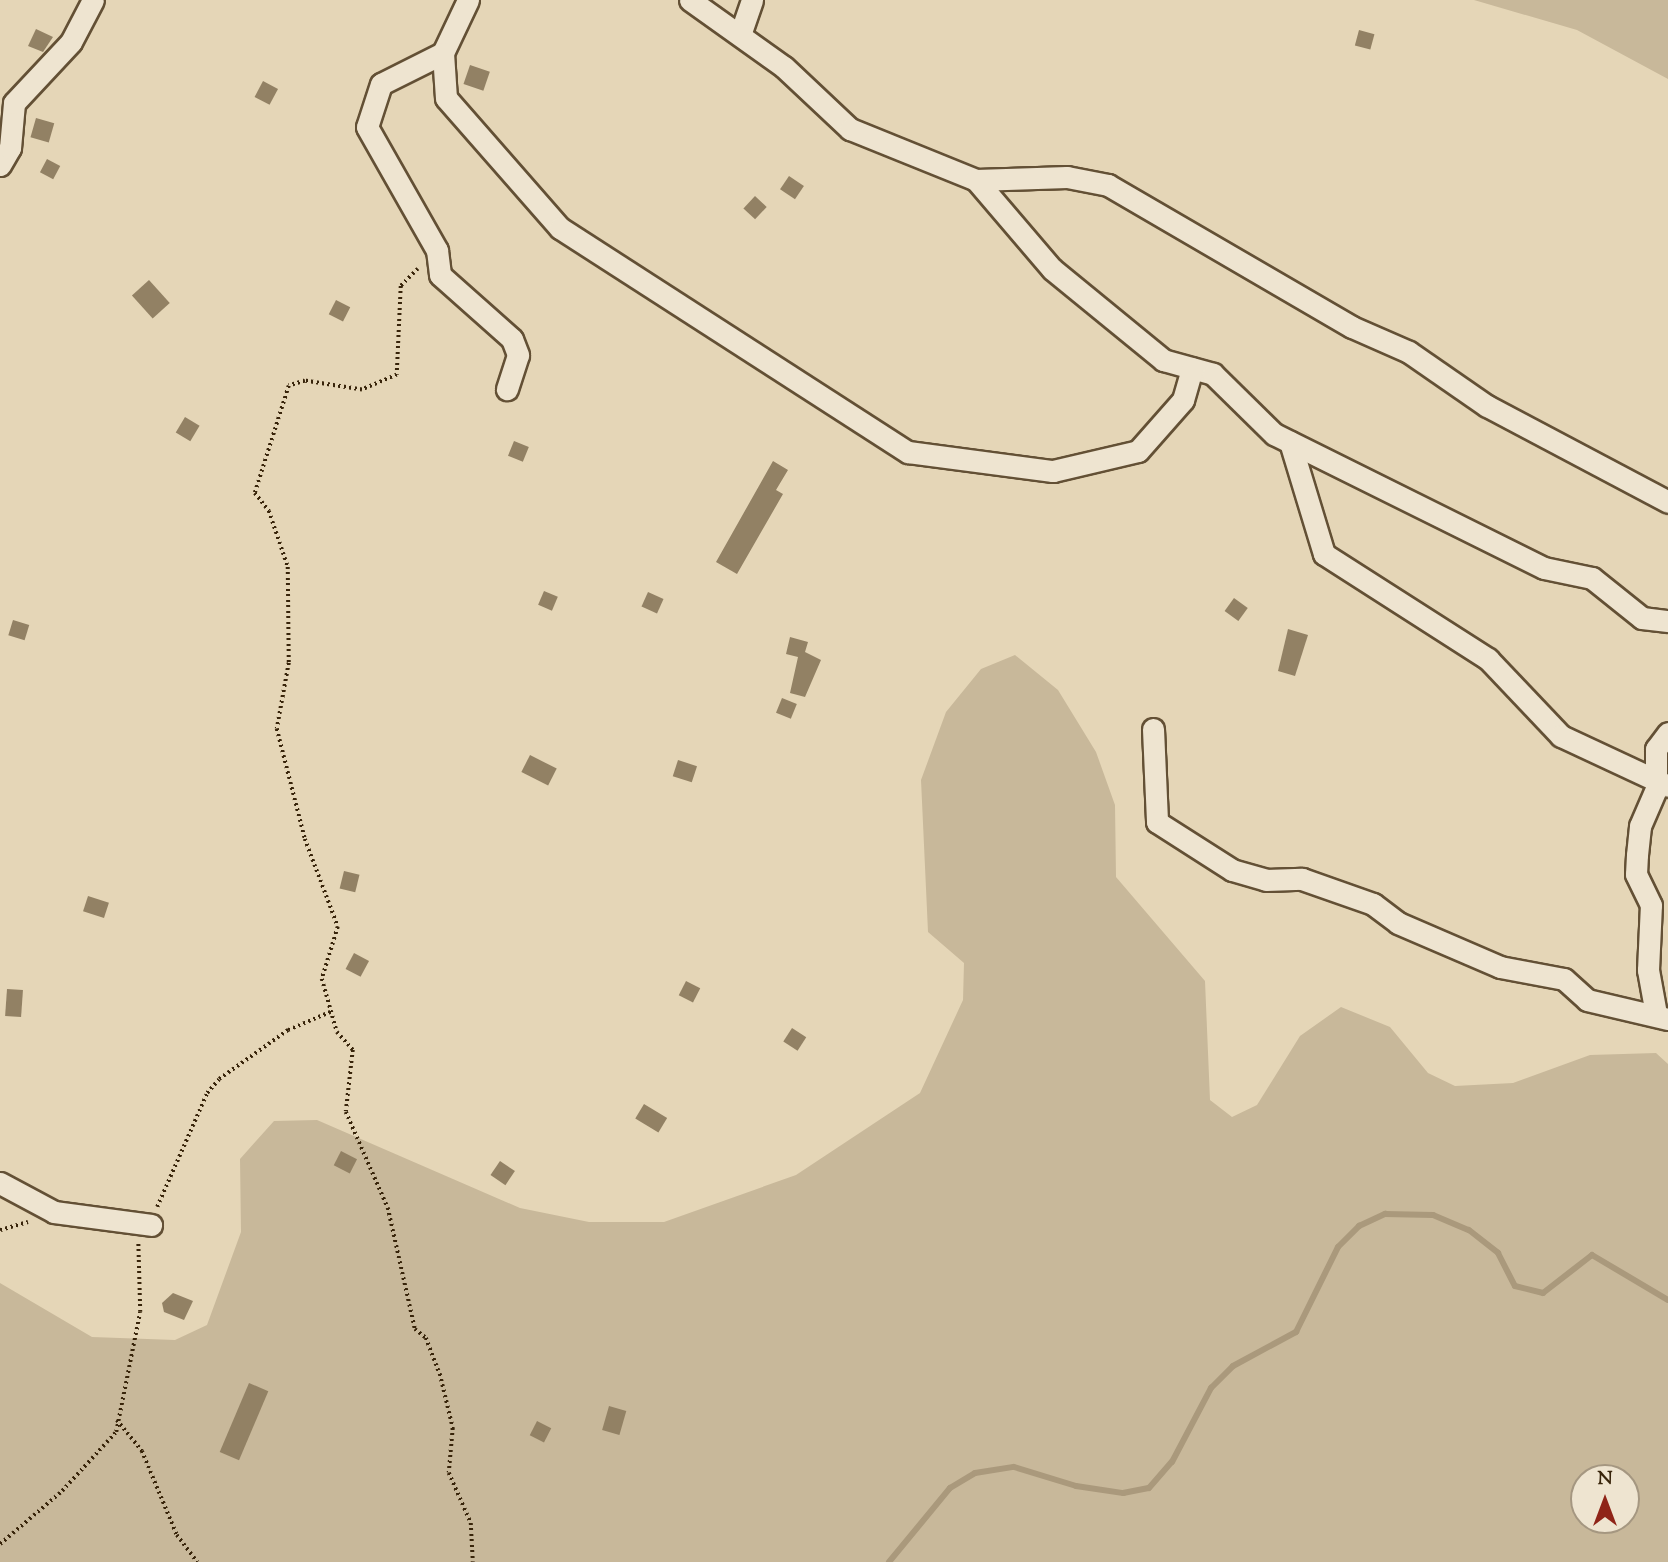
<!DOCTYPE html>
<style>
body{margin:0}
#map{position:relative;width:1668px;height:1562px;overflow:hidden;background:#e5d6b7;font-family:"Sorts Mill Goudy",serif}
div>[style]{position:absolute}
.green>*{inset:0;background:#c8b89a}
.stream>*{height:6px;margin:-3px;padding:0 3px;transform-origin:3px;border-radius:3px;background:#aa997c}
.building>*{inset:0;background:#928164;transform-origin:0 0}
.path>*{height:3.5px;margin-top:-1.75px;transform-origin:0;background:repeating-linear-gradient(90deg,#38240a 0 2px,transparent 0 5.5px)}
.roads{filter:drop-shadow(2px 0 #635035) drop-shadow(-2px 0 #635035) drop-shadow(0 2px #635035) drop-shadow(0 -2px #635035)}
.minor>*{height:21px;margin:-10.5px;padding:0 10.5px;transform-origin:10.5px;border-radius:10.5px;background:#eee4d0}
span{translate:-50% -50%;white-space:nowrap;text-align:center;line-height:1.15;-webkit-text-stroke:6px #eee4d0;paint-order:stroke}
.north{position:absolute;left:1570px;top:1464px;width:70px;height:70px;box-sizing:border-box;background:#eee4d0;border:2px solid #a59781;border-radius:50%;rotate:0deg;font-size:19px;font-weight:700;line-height:28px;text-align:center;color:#38240a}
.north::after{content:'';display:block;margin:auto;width:24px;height:32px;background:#8f2418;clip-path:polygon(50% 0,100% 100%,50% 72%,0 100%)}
</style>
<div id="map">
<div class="green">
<i style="clip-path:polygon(1474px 0,1668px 0,1668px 79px,1577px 30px)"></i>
<i style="clip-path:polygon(evenodd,1015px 655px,1058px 690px,1096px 752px,1115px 805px,1116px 877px,1205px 981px,1210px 1100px,1232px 1117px,1257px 1105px,1300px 1036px,1341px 1007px,1390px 1027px,1428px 1073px,1455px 1086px,1513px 1083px,1590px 1055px,1656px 1053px,1668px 1064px,1668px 1562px,0 1562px,0 1283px,92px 1337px,175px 1340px,207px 1325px,241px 1232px,240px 1159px,274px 1121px,317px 1120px,520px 1208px,589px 1222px,664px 1222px,796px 1175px,920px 1093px,963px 1000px,964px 963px,928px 932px,921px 780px,946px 712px,981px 669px,1015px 655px,1584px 1478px,1626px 1478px,1626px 1520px,1584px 1520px,1584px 1478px)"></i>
</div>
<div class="stream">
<i style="left:889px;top:1562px;width:96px;rotate:-50.5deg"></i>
<i style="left:950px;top:1488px;width:29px;rotate:-31deg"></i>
<i style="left:975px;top:1473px;width:39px;rotate:-9deg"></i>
<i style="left:1014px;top:1467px;width:65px;rotate:17deg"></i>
<i style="left:1076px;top:1486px;width:48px;rotate:8.5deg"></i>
<i style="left:1123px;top:1493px;width:26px;rotate:-11deg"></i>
<i style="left:1149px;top:1488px;width:35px;rotate:-49deg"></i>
<i style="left:1172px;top:1462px;width:84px;rotate:-62.2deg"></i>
<i style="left:1211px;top:1388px;width:31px;rotate:-45deg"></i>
<i style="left:1233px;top:1366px;width:72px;rotate:-28.4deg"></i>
<i style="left:1296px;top:1332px;width:95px;rotate:-63.7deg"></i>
<i style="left:1338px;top:1247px;width:30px;rotate:-45deg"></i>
<i style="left:1359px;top:1226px;width:29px;rotate:-25deg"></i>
<i style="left:1385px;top:1214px;width:48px;rotate:1.2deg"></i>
<i style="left:1433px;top:1215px;width:39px;rotate:23deg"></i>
<i style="left:1469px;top:1230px;width:37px;rotate:38deg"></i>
<i style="left:1498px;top:1253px;width:37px;rotate:63deg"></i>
<i style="left:1515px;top:1286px;width:29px;rotate:14deg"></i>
<i style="left:1543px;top:1293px;width:62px;rotate:-37.8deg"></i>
<i style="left:1592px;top:1255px;width:88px;rotate:30.6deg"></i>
</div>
<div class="building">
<i style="clip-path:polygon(36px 29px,53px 37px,43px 52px,28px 46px)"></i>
<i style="left:1359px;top:30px;width:16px;height:16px;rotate:15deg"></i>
<i style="left:470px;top:65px;width:21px;height:20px;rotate:19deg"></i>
<i style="left:263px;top:81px;width:17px;height:18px;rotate:28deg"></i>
<i style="left:36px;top:118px;width:19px;height:20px;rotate:16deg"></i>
<i style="left:47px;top:159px;width:15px;height:15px;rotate:28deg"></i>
<i style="left:789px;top:176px;width:18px;height:16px;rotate:34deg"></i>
<i style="left:755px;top:196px;width:16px;height:17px;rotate:43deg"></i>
<i style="left:149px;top:280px;width:31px;height:23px;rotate:48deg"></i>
<i style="left:336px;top:300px;width:16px;height:16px;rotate:27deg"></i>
<i style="left:185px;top:417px;width:17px;height:18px;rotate:31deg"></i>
<i style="left:514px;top:441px;width:16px;height:16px;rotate:22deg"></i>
<i style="clip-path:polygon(773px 461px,788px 470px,776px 490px,783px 494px,737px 574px,716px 562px)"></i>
<i style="left:544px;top:591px;width:15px;height:15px;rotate:23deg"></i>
<i style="left:648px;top:592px;width:17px;height:16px;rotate:24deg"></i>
<i style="left:1234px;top:598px;width:17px;height:16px;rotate:36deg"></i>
<i style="left:13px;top:620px;width:17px;height:16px;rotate:17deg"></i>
<i style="clip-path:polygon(1288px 629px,1308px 635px,1295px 676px,1278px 671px)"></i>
<i style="clip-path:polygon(790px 637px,808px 642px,805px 652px,821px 660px,805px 697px,790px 693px,798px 657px,786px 654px)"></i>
<i style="left:782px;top:698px;width:16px;height:16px;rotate:22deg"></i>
<i style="left:530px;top:755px;width:30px;height:19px;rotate:27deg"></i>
<i style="left:678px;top:760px;width:20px;height:17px;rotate:18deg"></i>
<i style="left:344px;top:871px;width:16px;height:18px;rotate:14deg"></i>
<i style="left:88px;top:896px;width:22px;height:16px;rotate:18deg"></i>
<i style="left:354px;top:953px;width:17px;height:18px;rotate:28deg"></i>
<i style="left:686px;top:981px;width:16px;height:16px;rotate:27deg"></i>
<i style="left:7px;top:989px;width:16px;height:27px;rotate:4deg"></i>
<i style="left:792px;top:1028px;width:17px;height:16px;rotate:33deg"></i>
<i style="left:644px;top:1104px;width:27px;height:17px;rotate:31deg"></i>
<i style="left:341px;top:1151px;width:18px;height:16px;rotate:27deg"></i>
<i style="left:500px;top:1161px;width:18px;height:17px;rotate:34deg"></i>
<i style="clip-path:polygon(173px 1293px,193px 1301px,184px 1320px,164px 1312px,162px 1303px)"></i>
<i style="left:249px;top:1383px;width:21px;height:75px;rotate:23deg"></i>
<i style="left:609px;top:1406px;width:18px;height:25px;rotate:16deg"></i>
<i style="left:537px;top:1421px;width:16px;height:16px;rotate:27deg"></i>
</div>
<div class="path">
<i style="left:418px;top:269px;width:24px;rotate:135deg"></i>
<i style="left:401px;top:286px;width:89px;rotate:92.6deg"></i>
<i style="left:397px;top:375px;width:38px;rotate:157deg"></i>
<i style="left:362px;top:390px;width:58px;rotate:-171deg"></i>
<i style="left:305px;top:381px;width:17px;rotate:163deg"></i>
<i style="left:289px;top:386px;width:112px;rotate:107.6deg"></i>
<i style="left:255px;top:493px;width:23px;rotate:52deg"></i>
<i style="left:269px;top:511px;width:59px;rotate:71.3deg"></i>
<i style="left:288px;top:567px;width:96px;rotate:89.4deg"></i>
<i style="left:289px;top:663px;width:67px;rotate:100.3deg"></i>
<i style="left:277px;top:729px;width:114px;rotate:75.7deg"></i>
<i style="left:305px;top:839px;width:94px;rotate:69.4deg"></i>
<i style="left:338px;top:927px;width:54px;rotate:107.1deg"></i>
<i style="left:322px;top:979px;width:55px;rotate:74.2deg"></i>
<i style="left:337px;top:1032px;width:24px;rotate:48deg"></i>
<i style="left:353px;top:1050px;width:62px;rotate:96.4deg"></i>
<i style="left:346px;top:1112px;width:105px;rotate:66.4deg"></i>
<i style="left:388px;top:1208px;width:124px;rotate:77.4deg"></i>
<i style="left:415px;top:1329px;width:14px;rotate:39deg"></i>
<i style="left:426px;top:1338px;width:39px;rotate:69deg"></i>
<i style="left:440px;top:1374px;width:56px;rotate:76.5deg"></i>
<i style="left:453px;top:1428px;width:45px;rotate:95.1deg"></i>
<i style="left:449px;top:1473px;width:55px;rotate:66.3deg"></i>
<i style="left:471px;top:1523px;width:39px;rotate:87deg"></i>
<i style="left:157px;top:1207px;width:124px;rotate:-66.3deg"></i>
<i style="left:207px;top:1093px;width:18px;rotate:-49deg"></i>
<i style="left:219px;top:1079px;width:85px;rotate:-35.4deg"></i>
<i style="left:288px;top:1030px;width:46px;rotate:-23.2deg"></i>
<i style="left:0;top:1230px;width:29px;rotate:-16deg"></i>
<i style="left:117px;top:1420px;width:40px;rotate:51deg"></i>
<i style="left:142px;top:1451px;width:91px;rotate:67.4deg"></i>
<i style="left:177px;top:1535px;width:34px;rotate:53deg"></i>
<i style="left:0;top:1544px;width:82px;rotate:-40.5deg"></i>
<i style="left:62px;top:1491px;width:80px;rotate:-47.5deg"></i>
<i style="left:116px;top:1432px;width:122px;rotate:-78.7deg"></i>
<i style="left:140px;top:1312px;width:70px;rotate:-91.6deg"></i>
</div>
<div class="roads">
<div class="minor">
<i style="left:468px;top:0;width:59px;rotate:115.3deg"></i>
<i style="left:443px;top:53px;width:69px;rotate:153.4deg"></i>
<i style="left:381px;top:84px;width:45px;rotate:108deg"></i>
<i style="left:367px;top:127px;width:142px;rotate:60.4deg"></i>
<i style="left:437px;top:250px;width:25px;rotate:83deg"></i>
<i style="left:440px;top:275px;width:96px;rotate:41.6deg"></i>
<i style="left:512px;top:339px;width:17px;rotate:69deg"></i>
<i style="left:518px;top:355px;width:36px;rotate:108deg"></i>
<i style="left:690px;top:0;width:115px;rotate:35.5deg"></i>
<i style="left:784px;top:67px;width:91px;rotate:43.2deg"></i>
<i style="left:850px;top:129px;width:136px;rotate:22deg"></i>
<i style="left:976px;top:180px;width:117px;rotate:49.5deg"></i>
<i style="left:1052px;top:269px;width:144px;rotate:39.3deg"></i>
<i style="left:1163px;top:360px;width:52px;rotate:15.6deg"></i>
<i style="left:1213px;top:374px;width:86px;rotate:44.5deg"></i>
<i style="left:1274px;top:434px;width:301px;rotate:26.4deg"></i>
<i style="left:1544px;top:568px;width:49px;rotate:11.8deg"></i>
<i style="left:1592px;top:578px;width:64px;rotate:38.7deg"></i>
<i style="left:1642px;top:618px;width:26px;rotate:7deg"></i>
<i style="left:740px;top:35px;width:37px;rotate:-71deg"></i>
<i style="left:443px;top:53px;width:45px;rotate:86.2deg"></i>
<i style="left:446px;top:98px;width:173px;rotate:48.8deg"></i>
<i style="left:560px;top:228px;width:414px;rotate:32.8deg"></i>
<i style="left:908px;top:452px;width:146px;rotate:7.5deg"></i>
<i style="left:1053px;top:471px;width:87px;rotate:-13.2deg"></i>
<i style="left:1138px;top:451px;width:68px;rotate:-48.6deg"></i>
<i style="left:1183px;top:400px;width:33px;rotate:-74deg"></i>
<i style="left:0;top:165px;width:20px;rotate:-60deg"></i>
<i style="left:10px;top:148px;width:45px;rotate:-84.9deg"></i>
<i style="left:14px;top:103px;width:83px;rotate:-46.9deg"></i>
<i style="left:71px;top:42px;width:47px;rotate:-62.4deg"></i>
<i style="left:976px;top:180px;width:91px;rotate:-1.9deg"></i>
<i style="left:1067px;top:177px;width:42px;rotate:11deg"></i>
<i style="left:1108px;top:185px;width:282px;rotate:30.2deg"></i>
<i style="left:1352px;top:327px;width:62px;rotate:23.7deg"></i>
<i style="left:1409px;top:352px;width:95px;rotate:34.7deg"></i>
<i style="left:1487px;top:406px;width:205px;rotate:27.9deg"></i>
<i style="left:1290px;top:442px;width:117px;rotate:73.1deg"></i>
<i style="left:1324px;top:554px;width:195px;rotate:32.6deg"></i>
<i style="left:1488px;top:659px;width:106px;rotate:46.5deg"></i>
<i style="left:1561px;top:736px;width:118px;rotate:25deg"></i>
<i style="left:1153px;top:729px;width:93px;rotate:87.5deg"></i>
<i style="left:1157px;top:822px;width:89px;rotate:32.6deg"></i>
<i style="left:1232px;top:870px;width:35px;rotate:16deg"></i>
<i style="left:1266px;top:880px;width:36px;rotate:-2deg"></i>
<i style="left:1302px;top:879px;width:75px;rotate:19.4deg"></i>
<i style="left:1373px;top:904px;width:31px;rotate:37deg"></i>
<i style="left:1398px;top:923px;width:111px;rotate:23.3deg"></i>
<i style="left:1500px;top:967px;width:65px;rotate:10.6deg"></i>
<i style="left:1564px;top:979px;width:31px;rotate:42deg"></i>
<i style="left:1587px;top:1000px;width:83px;rotate:13.2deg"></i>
<i style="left:1656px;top:1014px;width:45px;rotate:-100.3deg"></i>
<i style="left:1648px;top:970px;width:65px;rotate:-87.4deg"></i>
<i style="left:1651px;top:905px;width:34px;rotate:-116deg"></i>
<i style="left:1636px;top:874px;width:19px;rotate:-87deg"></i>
<i style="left:1637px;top:855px;width:29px;rotate:-84deg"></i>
<i style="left:1640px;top:826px;width:40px;rotate:-66.6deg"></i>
<i style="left:1656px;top:789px;width:40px;rotate:-90deg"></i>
<i style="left:1656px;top:749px;width:20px;rotate:-53deg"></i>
<i style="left:0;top:1183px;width:61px;rotate:28.2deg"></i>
<i style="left:54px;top:1212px;width:98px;rotate:7.6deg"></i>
</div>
</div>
<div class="north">N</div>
</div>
